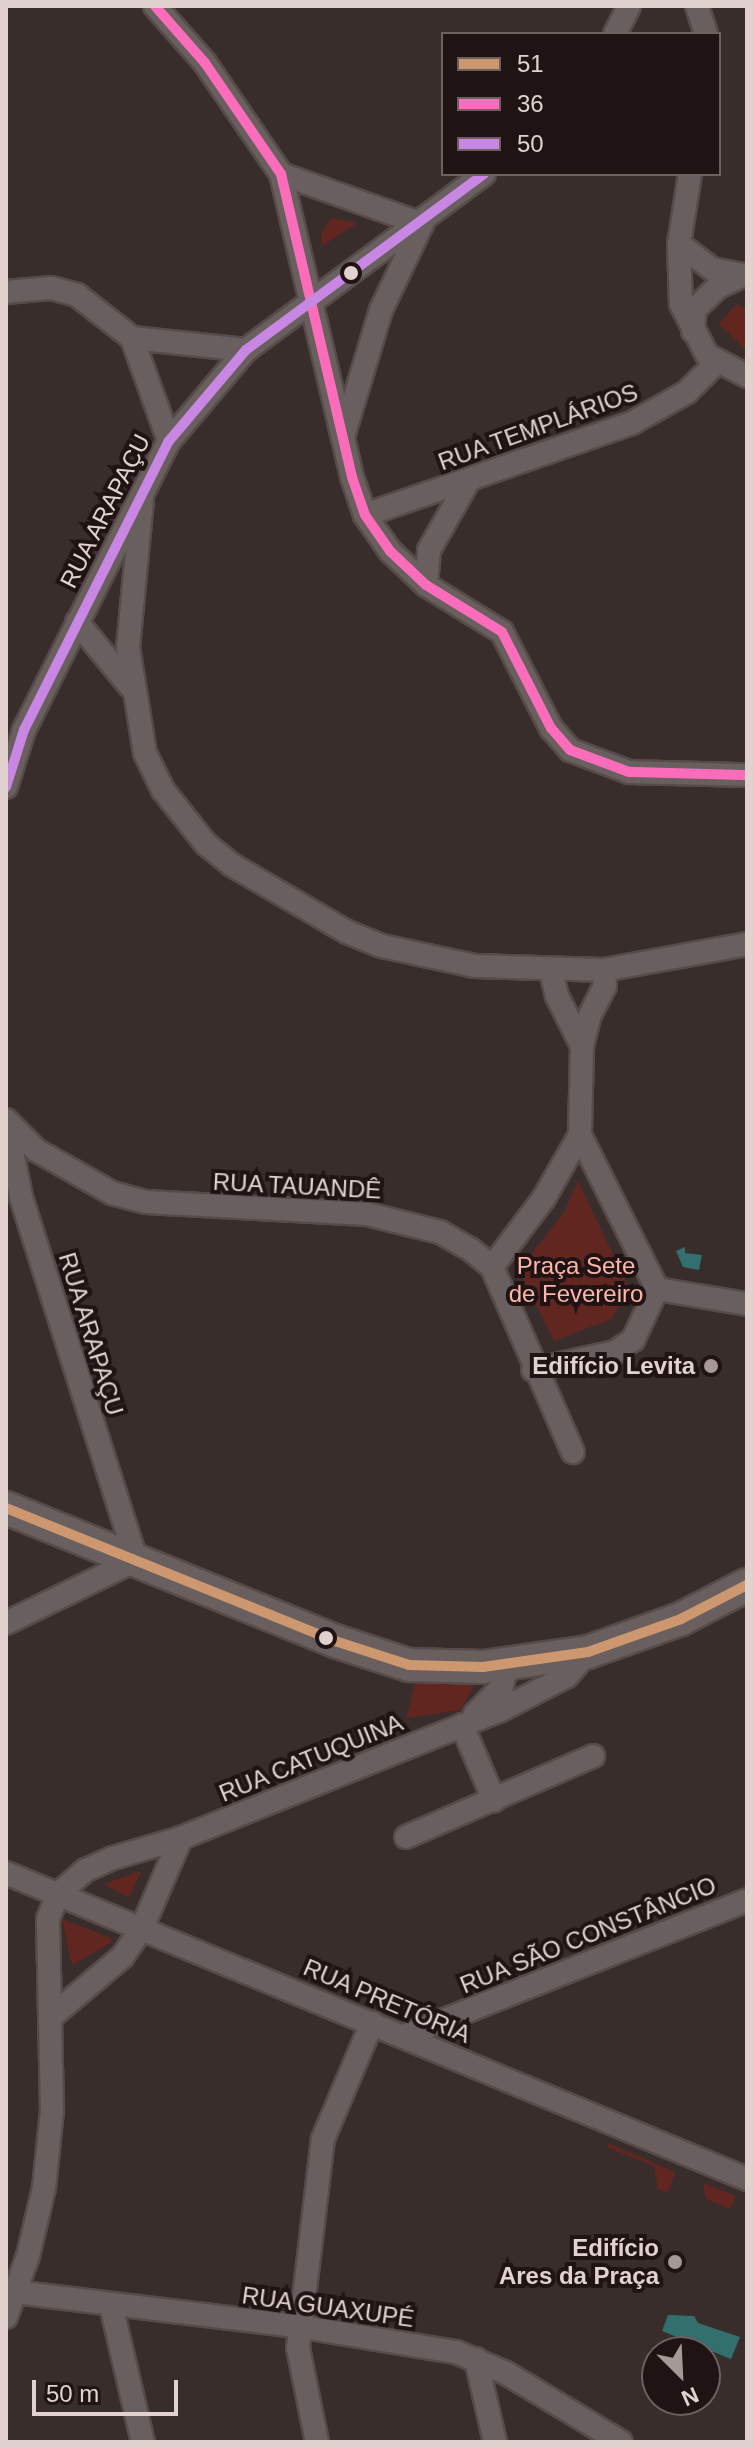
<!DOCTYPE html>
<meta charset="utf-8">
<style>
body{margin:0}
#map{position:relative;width:753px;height:2448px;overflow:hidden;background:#392d2c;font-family:Helvetica,sans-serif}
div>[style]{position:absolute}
.green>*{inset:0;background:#622621}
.water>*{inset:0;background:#326f6d}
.roads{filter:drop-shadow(2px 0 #564b49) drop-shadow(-2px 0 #564b49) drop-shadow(0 2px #564b49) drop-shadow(0 -2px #564b49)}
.street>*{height:22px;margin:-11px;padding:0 11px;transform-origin:11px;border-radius:11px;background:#695f5e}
.secondary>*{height:32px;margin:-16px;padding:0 16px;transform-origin:16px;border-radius:16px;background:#695f5e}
.bus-1>*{height:10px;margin:-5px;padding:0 5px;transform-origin:5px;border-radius:5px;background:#cd976f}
.bus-2>*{height:10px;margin:-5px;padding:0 5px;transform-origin:5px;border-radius:5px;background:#fb6dba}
.bus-3>*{height:10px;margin:-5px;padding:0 5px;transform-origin:5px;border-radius:5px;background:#c787e3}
.dots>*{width:22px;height:22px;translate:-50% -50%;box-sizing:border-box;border:4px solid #1f1413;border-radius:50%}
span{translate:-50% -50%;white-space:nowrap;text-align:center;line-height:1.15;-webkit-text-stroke:8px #1f1413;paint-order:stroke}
.street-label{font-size:24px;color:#e1d2cf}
.park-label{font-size:24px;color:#feb5ab}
.poi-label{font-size:24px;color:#e1d2cf;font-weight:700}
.right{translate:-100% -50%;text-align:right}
.frame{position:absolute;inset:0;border:8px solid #e1d2cf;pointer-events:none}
.legend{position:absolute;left:441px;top:32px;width:280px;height:144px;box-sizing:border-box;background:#1f1413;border:2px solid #6d605e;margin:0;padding:10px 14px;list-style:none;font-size:24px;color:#e1d2cf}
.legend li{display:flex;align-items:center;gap:16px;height:40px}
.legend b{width:40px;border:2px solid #6d605e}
.north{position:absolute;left:641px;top:2336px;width:80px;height:80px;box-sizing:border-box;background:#1f1413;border:2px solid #6d605e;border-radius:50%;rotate:156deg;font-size:22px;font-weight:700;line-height:32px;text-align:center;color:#e1d2cf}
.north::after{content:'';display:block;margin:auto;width:28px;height:36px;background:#a69896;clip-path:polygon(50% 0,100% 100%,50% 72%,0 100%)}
.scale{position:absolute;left:32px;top:2380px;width:146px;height:36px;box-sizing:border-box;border:4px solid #e1d2cf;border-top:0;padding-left:10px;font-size:24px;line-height:28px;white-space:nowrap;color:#e1d2cf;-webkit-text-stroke:6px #1f1413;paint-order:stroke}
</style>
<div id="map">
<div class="green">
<i style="clip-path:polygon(331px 218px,357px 223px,322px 246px,321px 234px)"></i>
<i style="clip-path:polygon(736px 304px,747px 309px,747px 351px,719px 324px)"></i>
<i style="clip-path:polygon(578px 1181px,630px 1290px,611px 1319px,554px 1341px,519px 1270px,564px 1212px)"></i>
<i style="clip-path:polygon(417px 1676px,478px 1677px,461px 1710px,406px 1718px)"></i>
<i style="clip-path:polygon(141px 1871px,129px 1898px,104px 1884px)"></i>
<i style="clip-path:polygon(62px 1919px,111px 1938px,112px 1942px,72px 1965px)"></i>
<i style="clip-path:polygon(608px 2143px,675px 2172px,668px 2193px,658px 2189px,654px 2166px,607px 2147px)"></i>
<i style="clip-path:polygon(703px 2183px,736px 2196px,730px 2209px,706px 2199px)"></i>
</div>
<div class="water">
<i style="clip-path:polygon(685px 1247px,685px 1253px,702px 1255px,699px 1270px,683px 1267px,676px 1251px)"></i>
<i style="clip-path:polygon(668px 2315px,694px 2316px,698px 2323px,740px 2337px,731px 2359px,662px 2331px)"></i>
</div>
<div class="roads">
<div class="street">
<i style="left:155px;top:6px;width:76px;rotate:48.7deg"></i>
<i style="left:205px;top:63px;width:135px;rotate:55.6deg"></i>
<i style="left:281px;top:174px;width:311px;rotate:76.8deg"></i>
<i style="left:352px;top:477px;width:40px;rotate:71.1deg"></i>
<i style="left:365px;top:515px;width:44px;rotate:55.2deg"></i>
<i style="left:390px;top:551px;width:50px;rotate:43.4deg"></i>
<i style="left:426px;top:585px;width:89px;rotate:31.7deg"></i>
<i style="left:502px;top:632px;width:108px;rotate:63deg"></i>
<i style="left:551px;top:728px;width:29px;rotate:49deg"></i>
<i style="left:570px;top:750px;width:63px;rotate:20.4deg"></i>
<i style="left:629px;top:772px;width:118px;rotate:1.5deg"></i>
<i style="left:697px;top:6px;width:29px;rotate:72deg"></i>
<i style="left:615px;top:34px;width:31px;rotate:-63deg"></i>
<i style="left:281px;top:174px;width:150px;rotate:19.5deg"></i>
<i style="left:422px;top:224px;width:95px;rotate:115.5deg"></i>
<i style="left:381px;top:310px;width:133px;rotate:106.7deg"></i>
<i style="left:690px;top:174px;width:71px;rotate:98.9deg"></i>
<i style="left:679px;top:244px;width:60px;rotate:88.1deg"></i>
<i style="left:681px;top:304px;width:57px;rotate:63deg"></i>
<i style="left:707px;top:355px;width:45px;rotate:27.7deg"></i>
<i style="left:679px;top:244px;width:41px;rotate:37.1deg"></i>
<i style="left:712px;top:269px;width:33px;rotate:11deg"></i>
<i style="left:6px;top:292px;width:45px;rotate:-5.1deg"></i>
<i style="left:51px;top:288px;width:27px;rotate:15deg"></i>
<i style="left:77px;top:295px;width:70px;rotate:38deg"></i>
<i style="left:132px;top:338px;width:109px;rotate:70.2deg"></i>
<i style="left:693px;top:331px;width:22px;rotate:-85deg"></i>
<i style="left:695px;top:309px;width:32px;rotate:-44deg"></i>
<i style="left:718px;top:287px;width:29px;rotate:-25deg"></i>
<i style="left:132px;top:338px;width:115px;rotate:6deg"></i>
<i style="left:142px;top:500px;width:148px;rotate:95.4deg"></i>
<i style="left:128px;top:647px;width:107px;rotate:80.9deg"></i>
<i style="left:145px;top:753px;width:41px;rotate:64.1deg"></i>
<i style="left:163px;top:790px;width:69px;rotate:51.5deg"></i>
<i style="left:206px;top:844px;width:33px;rotate:39deg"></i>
<i style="left:232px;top:865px;width:133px;rotate:30.2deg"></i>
<i style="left:347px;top:932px;width:38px;rotate:22deg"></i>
<i style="left:382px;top:946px;width:95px;rotate:12.1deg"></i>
<i style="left:475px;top:966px;width:129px;rotate:1.8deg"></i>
<i style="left:604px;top:970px;width:145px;rotate:-10.3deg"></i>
<i style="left:365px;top:515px;width:282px;rotate:-19deg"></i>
<i style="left:632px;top:423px;width:63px;rotate:-29.4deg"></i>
<i style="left:687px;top:392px;width:40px;rotate:-45deg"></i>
<i style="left:426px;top:585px;width:35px;rotate:-85deg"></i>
<i style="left:429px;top:550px;width:81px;rotate:-60.3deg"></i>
<i style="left:77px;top:622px;width:83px;rotate:50.4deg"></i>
<i style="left:6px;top:787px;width:60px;rotate:-72.5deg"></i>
<i style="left:24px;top:730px;width:323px;rotate:-63.4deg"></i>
<i style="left:169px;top:441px;width:119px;rotate:-49.8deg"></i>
<i style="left:246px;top:350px;width:296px;rotate:-36.5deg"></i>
<i style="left:551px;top:972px;width:25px;rotate:76deg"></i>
<i style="left:557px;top:996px;width:56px;rotate:63.4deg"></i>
<i style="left:6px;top:1120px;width:42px;rotate:45deg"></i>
<i style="left:36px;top:1150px;width:87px;rotate:29.5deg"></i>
<i style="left:112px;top:1193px;width:35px;rotate:15deg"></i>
<i style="left:146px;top:1202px;width:221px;rotate:3.1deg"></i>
<i style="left:367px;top:1214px;width:75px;rotate:13.9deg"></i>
<i style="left:440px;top:1232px;width:34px;rotate:30deg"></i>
<i style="left:470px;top:1249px;width:28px;rotate:39deg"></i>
<i style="left:492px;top:1267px;width:202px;rotate:66.4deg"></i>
<i style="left:6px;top:1121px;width:77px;rotate:78.8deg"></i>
<i style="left:21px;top:1197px;width:381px;rotate:72.4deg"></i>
<i style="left:136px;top:1560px;width:144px;rotate:154.1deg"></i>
<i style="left:492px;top:1267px;width:86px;rotate:-53deg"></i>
<i style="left:544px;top:1198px;width:73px;rotate:-60.3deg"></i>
<i style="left:657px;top:1289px;width:91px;rotate:9.5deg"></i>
<i style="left:533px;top:1370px;width:84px;rotate:-12.4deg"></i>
<i style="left:615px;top:1352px;width:22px;rotate:-34deg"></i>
<i style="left:633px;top:1340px;width:56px;rotate:-64.8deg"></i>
<i style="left:657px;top:1289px;width:172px;rotate:-116.6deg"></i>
<i style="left:580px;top:1135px;width:89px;rotate:-88.7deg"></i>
<i style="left:582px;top:1046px;width:30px;rotate:-76deg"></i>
<i style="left:589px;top:1017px;width:35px;rotate:-63deg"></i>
<i style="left:605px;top:986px;width:16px;rotate:-94deg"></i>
<i style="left:475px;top:1714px;width:38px;rotate:-45deg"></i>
<i style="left:502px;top:1687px;width:24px;rotate:-78deg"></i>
<i style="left:462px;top:1725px;width:82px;rotate:66.9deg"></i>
<i style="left:406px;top:1837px;width:204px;rotate:-23.4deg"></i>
<i style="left:6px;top:1873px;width:802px;rotate:22.44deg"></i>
<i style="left:52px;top:2016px;width:92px;rotate:-40.1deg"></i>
<i style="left:122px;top:1957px;width:35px;rotate:-55deg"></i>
<i style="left:142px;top:1928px;width:98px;rotate:-66.6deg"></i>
<i style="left:404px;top:2036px;width:369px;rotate:-21.6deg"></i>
<i style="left:6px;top:2291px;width:299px;rotate:6.9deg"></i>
<i style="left:303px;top:2327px;width:155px;rotate:9.3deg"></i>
<i style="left:456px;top:2352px;width:54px;rotate:22.8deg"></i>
<i style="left:506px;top:2373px;width:134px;rotate:31deg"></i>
<i style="left:111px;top:2305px;width:141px;rotate:76.9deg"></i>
<i style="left:6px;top:2317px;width:65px;rotate:-70.2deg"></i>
<i style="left:28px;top:2256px;width:70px;rotate:-76.8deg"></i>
<i style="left:44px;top:2188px;width:77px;rotate:-84.1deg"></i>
<i style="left:52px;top:2111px;width:192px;rotate:-91.2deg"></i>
<i style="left:48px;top:1919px;width:27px;rotate:-68deg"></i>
<i style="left:58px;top:1894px;width:37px;rotate:-41deg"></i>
<i style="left:86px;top:1870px;width:30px;rotate:-24deg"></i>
<i style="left:113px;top:1858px;width:71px;rotate:-16.4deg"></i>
<i style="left:181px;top:1838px;width:342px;rotate:-21.8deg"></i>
<i style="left:499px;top:1711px;width:76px;rotate:-27.2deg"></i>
<i style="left:567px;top:1676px;width:32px;rotate:-49deg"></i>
<i style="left:476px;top:2359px;width:85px;rotate:77.1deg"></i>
<i style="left:317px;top:2442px;width:96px;rotate:-101.4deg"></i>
<i style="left:298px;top:2348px;width:210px;rotate:-83.2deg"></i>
<i style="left:323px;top:2139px;width:126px;rotate:-67.1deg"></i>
</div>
<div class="secondary">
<i style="left:6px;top:1508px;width:355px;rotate:22deg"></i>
<i style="left:335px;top:1641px;width:78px;rotate:18deg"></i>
<i style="left:409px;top:1665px;width:74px;rotate:1.5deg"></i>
<i style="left:483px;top:1667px;width:106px;rotate:-8.1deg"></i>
<i style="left:588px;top:1652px;width:99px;rotate:-19.5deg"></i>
<i style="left:681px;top:1619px;width:74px;rotate:-27.3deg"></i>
</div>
</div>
<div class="bus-1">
<i style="left:6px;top:1508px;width:355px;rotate:22deg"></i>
<i style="left:335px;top:1641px;width:78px;rotate:18deg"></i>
<i style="left:409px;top:1665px;width:74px;rotate:1.5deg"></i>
<i style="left:483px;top:1667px;width:106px;rotate:-8.1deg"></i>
<i style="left:588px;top:1652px;width:99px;rotate:-19.5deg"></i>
<i style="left:681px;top:1619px;width:74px;rotate:-27.3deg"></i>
</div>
<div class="bus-2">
<i style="left:155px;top:6px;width:76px;rotate:48.7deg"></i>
<i style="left:205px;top:63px;width:135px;rotate:55.6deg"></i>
<i style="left:281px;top:174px;width:311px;rotate:76.8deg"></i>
<i style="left:352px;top:477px;width:40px;rotate:71.1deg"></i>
<i style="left:365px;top:515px;width:44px;rotate:55.2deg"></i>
<i style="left:390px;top:551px;width:50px;rotate:43.4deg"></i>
<i style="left:426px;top:585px;width:89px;rotate:31.7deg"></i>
<i style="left:502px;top:632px;width:108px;rotate:63deg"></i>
<i style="left:551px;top:728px;width:29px;rotate:49deg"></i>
<i style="left:570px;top:750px;width:63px;rotate:20.4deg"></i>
<i style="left:629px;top:772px;width:118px;rotate:1.5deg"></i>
</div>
<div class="bus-3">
<i style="left:6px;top:787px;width:60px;rotate:-72.5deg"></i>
<i style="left:24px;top:730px;width:323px;rotate:-63.4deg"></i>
<i style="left:169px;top:441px;width:119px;rotate:-49.8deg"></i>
<i style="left:246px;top:350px;width:296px;rotate:-36.5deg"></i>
</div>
<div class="dots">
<i style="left:351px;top:273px;background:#e1d2cf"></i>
<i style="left:711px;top:1366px;background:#a69896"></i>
<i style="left:326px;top:1638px;background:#e1d2cf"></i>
<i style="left:675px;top:2262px;background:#a69896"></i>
</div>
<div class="street-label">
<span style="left:538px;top:427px;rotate:-20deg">RUA TEMPLÁRIOS</span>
<span style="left:105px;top:511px;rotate:-63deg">RUA ARAPAÇU</span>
<span style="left:297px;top:1186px;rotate:3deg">RUA TAUANDÊ</span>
<span style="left:91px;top:1334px;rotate:73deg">RUA ARAPAÇU</span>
<span style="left:311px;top:1758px;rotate:-22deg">RUA CATUQUINA</span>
<span style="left:588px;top:1935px;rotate:-22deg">RUA SÃO CONSTÂNCIO</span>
<span style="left:387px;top:2001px;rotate:23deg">RUA PRETÓRIA</span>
<span style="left:328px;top:2307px;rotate:8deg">RUA GUAXUPÉ</span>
</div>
<div class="park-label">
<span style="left:576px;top:1280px">Praça Sete<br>de Fevereiro</span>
</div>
<div class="poi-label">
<span class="right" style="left:695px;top:1366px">Edifício Levita</span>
<span class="right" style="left:659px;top:2262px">Edifício<br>Ares da Praça</span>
</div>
<div class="frame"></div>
<ul class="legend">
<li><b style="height:10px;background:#cd976f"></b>51</li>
<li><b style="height:10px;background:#fb6dba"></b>36</li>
<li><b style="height:10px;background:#c787e3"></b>50</li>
</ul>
<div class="north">N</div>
<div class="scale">50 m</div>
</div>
